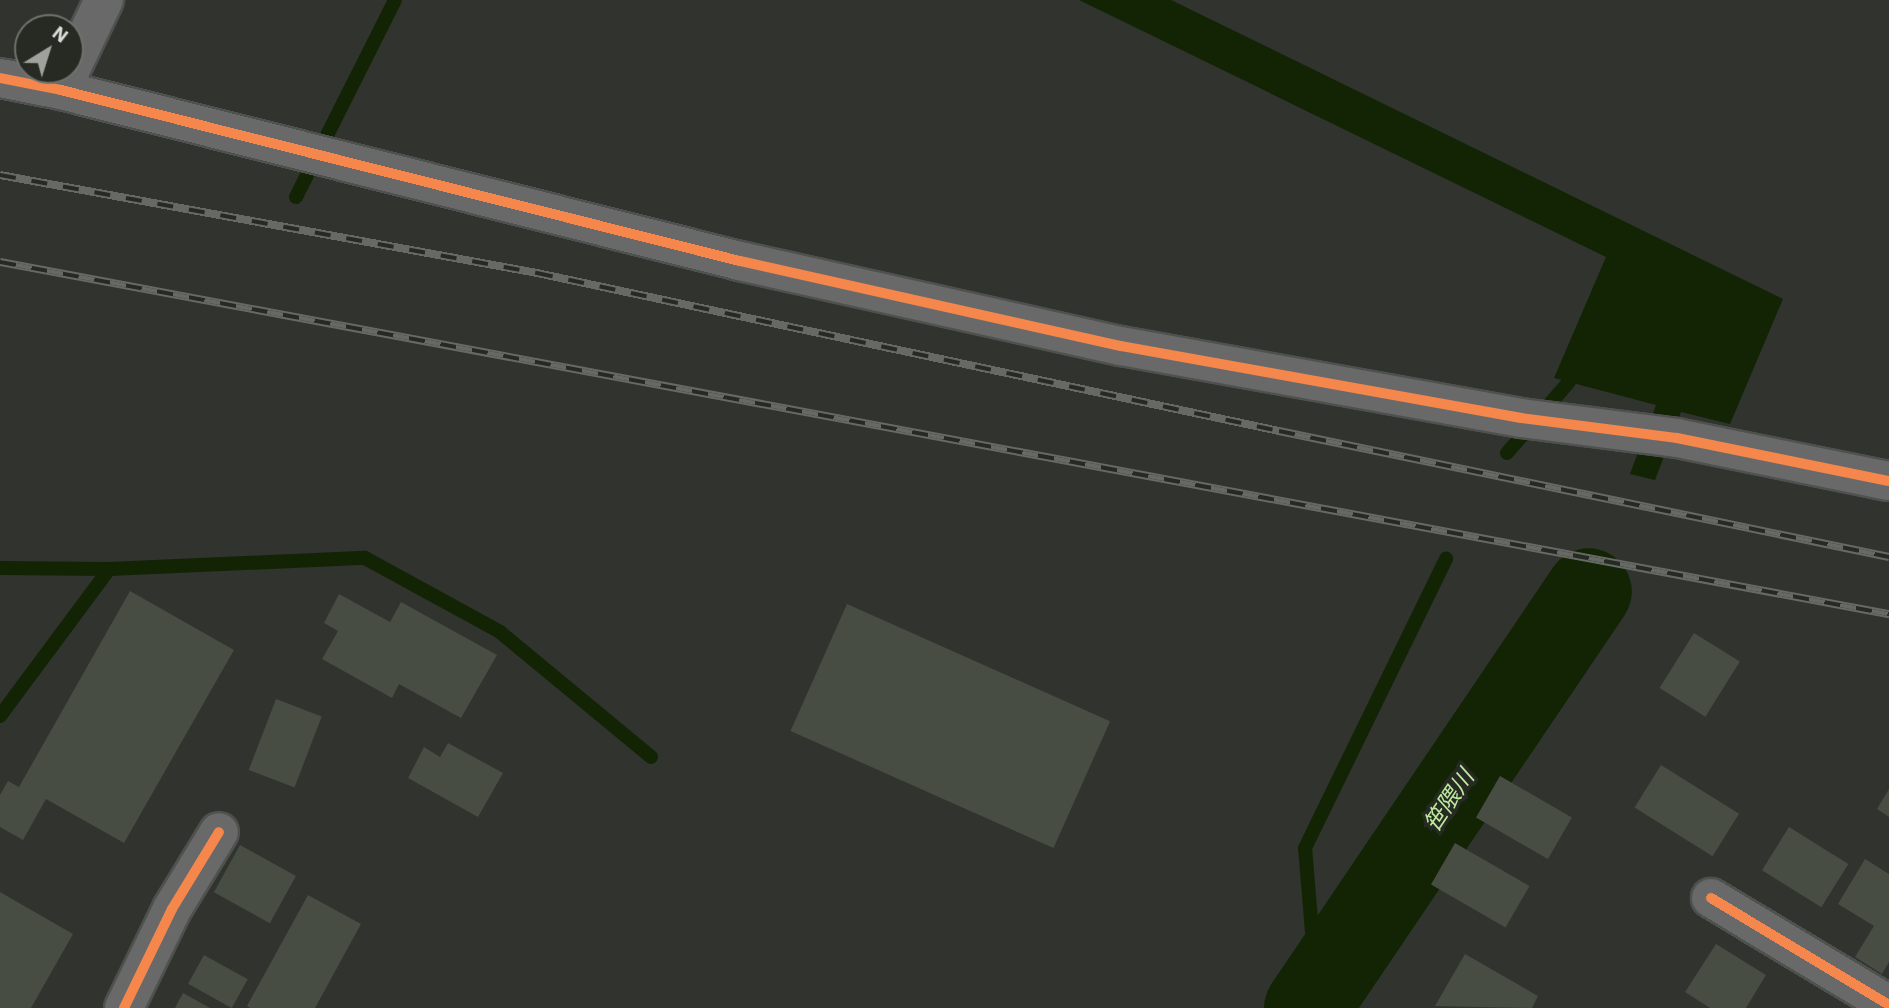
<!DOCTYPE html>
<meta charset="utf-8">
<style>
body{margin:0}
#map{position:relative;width:1889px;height:1008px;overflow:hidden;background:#30332e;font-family:"IBM Plex Sans","Noto Sans JP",sans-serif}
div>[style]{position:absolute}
.water>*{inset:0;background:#122404}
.stream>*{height:14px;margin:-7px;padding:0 7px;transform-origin:7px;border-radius:7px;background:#122404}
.river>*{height:86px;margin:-43px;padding:0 43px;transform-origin:43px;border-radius:43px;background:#122404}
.building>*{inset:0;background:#474d43;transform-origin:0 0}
.roads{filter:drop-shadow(2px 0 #4e514d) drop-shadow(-2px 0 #4e514d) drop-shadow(0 2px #4e514d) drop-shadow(0 -2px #4e514d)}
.minor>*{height:38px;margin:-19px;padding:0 19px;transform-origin:19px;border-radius:19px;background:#686968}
.rail>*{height:8px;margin-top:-4px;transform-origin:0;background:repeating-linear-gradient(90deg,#262a23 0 16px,#676965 0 32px);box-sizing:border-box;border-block:2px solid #676965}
.cycleway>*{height:10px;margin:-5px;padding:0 5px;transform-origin:5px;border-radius:5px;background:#f5874c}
span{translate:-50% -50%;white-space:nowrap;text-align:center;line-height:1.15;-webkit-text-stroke:7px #262a23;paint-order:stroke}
.water-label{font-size:23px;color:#beea9e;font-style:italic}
.north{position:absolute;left:14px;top:14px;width:70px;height:70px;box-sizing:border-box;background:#262a23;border:2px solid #6e716b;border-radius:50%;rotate:38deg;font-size:19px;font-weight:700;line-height:28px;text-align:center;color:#d9dcd8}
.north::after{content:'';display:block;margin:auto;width:24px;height:32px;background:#9ea19c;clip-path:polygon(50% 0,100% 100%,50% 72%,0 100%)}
</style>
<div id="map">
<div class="water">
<i style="clip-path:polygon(1079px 0,1171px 0,1783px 299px,1730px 424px,1681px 412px,1655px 480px,1630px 474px,1656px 405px,1554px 378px,1606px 257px)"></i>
</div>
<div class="stream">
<i style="left:296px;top:197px;width:220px;rotate:-63.3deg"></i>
<i style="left:1507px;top:453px;width:94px;rotate:-48.9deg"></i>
<i style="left:0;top:568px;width:109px;rotate:0.5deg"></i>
<i style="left:109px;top:569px;width:256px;rotate:-2.5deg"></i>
<i style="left:365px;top:558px;width:154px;rotate:28.7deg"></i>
<i style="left:500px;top:632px;width:196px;rotate:39.6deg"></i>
<i style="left:0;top:716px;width:183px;rotate:-53.4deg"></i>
<i style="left:1348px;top:1008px;width:34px;rotate:-154deg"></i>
<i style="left:1317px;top:993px;width:145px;rotate:-94.7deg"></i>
<i style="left:1305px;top:848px;width:322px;rotate:-64deg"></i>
</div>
<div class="river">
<i style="left:1307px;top:1008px;width:503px;rotate:-55.93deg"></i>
</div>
<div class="building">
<i style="clip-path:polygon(130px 591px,234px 650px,124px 843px,46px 799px,23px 840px,0 827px,0 795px,8px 781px,19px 787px)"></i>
<i style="clip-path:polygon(339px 594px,390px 622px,401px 602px,497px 655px,461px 718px,399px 684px,392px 698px,322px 659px,338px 631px,324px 623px)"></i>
<i style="left:847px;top:604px;width:288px;height:139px;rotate:24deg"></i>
<i style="left:1694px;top:633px;width:54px;height:65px;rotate:32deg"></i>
<i style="left:276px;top:699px;width:49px;height:76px;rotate:21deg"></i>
<i style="clip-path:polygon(448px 743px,503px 773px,478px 817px,408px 778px,424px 747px,440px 757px)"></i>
<i style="left:1661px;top:765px;width:92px;height:50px;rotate:32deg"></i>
<i style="left:1500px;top:776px;width:83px;height:48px;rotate:30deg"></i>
<i style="clip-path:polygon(1889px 789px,1889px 817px,1877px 809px)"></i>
<i style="left:1789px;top:827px;width:70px;height:51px;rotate:32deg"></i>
<i style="left:1455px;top:843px;width:86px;height:48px;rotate:30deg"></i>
<i style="left:240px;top:845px;width:64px;height:54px;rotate:29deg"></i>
<i style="clip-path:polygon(1865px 859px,1889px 874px,1889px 962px,1882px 974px,1855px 957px,1874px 926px,1838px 904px)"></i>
<i style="clip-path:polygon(0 892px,73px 934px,31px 1008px,0 1008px)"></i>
<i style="clip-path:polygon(308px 895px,361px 924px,315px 1008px,250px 1008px,247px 1006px)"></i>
<i style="clip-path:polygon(1716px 944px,1766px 975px,1746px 1008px,1710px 1008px,1685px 992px)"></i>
<i style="clip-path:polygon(1465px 954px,1538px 996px,1532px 1008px,1435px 1006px)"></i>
<i style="left:204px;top:955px;width:50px;height:33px;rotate:29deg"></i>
<i style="clip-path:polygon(183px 993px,210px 1008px,175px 1008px)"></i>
</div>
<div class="roads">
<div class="minor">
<i style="left:0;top:78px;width:62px;rotate:11.1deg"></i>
<i style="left:61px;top:90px;width:700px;rotate:14.14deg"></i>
<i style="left:740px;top:261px;width:390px;rotate:12.6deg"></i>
<i style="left:1121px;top:346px;width:406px;rotate:10.2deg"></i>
<i style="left:1521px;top:418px;width:157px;rotate:7.3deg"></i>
<i style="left:1677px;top:438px;width:216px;rotate:11.5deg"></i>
<i style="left:61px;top:90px;width:100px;rotate:-64.5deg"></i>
<i style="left:1711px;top:898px;width:208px;rotate:31deg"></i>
<i style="left:124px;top:1008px;width:110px;rotate:-64.1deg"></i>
<i style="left:172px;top:909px;width:90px;rotate:-58.6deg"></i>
</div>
</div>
<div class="rail">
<i style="left:0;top:175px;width:546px;rotate:10.34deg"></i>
<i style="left:537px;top:273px;width:759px;rotate:12.02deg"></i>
<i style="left:1279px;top:431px;width:623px;rotate:11.67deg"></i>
<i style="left:0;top:262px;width:1922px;rotate:10.56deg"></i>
</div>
<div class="cycleway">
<i style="left:0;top:78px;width:62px;rotate:11.1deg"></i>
<i style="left:61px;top:90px;width:700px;rotate:14.14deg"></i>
<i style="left:740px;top:261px;width:390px;rotate:12.6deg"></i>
<i style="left:1121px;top:346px;width:406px;rotate:10.2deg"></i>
<i style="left:1521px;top:418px;width:157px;rotate:7.3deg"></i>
<i style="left:1677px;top:438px;width:216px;rotate:11.5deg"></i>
<i style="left:1711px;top:898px;width:208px;rotate:31deg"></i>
<i style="left:124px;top:1008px;width:110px;rotate:-64.1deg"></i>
<i style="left:172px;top:909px;width:90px;rotate:-58.6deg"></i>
</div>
<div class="water-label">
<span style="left:1448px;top:800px;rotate:-56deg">笹隈川</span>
</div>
<div class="north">N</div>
</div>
